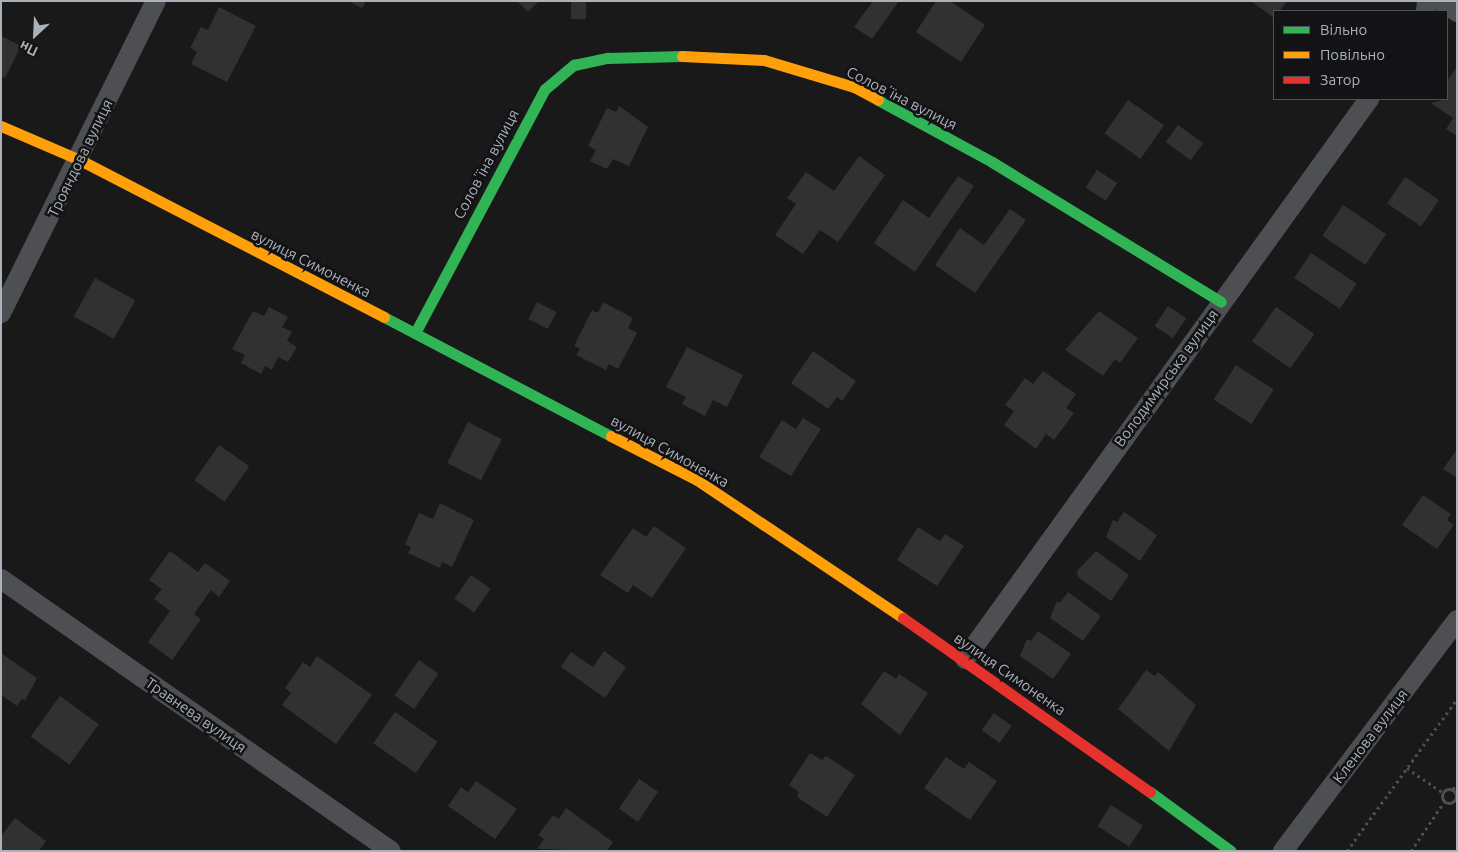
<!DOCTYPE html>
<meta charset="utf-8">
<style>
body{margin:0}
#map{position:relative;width:1458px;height:852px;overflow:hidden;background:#191919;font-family:Ubuntu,sans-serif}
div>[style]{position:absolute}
.building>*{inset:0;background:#313131;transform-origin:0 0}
.path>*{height:3px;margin-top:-1.5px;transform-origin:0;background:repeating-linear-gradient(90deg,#4f5054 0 2.5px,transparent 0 6.5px)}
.path>.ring{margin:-1.5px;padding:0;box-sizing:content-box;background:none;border:3px solid #4f5054;border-radius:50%}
.street>*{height:20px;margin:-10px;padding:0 10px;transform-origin:10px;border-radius:10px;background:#4d4f52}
.fast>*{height:11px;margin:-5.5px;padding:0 5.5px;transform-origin:5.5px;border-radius:5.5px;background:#30b455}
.slow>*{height:11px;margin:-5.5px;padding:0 5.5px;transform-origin:5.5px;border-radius:5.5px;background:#ff9f0a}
.jam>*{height:11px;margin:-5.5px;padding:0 5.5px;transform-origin:5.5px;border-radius:5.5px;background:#e5322d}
span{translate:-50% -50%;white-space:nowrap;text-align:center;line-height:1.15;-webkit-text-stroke:5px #131315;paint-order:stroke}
.street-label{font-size:15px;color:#a9b1bb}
.frame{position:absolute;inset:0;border:2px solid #a9b1bb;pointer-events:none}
.legend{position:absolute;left:1273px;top:10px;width:175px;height:90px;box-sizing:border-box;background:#131315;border:1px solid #4f5257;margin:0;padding:6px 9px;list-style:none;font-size:15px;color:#a9b1bb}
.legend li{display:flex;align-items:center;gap:10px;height:25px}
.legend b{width:25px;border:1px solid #4f5257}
.north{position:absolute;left:10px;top:10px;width:50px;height:50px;-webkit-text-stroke:4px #131315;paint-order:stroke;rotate:205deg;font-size:14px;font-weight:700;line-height:20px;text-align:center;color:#a9b1bb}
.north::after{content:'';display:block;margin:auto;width:18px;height:22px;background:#a9b1bb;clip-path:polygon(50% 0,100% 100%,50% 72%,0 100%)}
</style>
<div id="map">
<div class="building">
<i style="clip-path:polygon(348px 1px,366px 1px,362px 8px)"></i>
<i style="clip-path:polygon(517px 1px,539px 1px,528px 12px)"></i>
<i style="left:571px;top:1px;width:15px;height:18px"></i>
<i style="clip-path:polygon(873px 1px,899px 1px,872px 39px,854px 27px)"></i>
<i style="clip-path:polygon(936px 1px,950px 1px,985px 25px,961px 62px,916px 32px)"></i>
<i style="clip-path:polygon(1251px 1px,1287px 1px,1280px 11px,1274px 11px,1274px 18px)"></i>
<i style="clip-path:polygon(219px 7px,256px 26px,227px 82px,191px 64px,197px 52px,190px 48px,201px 27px,208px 30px)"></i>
<i style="clip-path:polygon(1px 36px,21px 46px,5px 78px,1px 76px)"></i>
<i style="clip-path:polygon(1457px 67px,1457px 136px,1446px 129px,1453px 118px,1431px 103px,1447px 99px,1447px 81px)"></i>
<i style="left:1128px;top:100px;width:44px;height:41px;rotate:35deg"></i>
<i style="clip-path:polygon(619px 106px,648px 127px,629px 166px,613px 159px,607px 169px,590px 161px,596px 150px,588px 146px,607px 108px,616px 112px)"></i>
<i style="left:1178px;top:125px;width:31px;height:21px;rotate:36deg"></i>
<i style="clip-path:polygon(859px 156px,885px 175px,838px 242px,820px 230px,803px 254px,775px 235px,796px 204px,787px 198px,806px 172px,834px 191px)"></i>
<i style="left:1097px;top:170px;width:24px;height:21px;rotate:33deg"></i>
<i style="clip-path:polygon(958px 176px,974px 186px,915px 272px,874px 243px,903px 200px,929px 218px)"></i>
<i style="left:1405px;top:177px;width:41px;height:32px;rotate:34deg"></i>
<i style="left:1343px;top:205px;width:52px;height:37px;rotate:34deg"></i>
<i style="clip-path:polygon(1010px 209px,1026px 220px,975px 293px,935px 265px,960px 228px,984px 245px)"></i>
<i style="left:1311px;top:253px;width:55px;height:30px;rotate:34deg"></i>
<i style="left:95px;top:278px;width:46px;height:44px;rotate:29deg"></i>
<i style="left:537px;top:302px;width:22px;height:19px;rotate:27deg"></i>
<i style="clip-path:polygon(603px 302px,633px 318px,628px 328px,637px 333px,618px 369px,609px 364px,606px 370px,576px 355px,580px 349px,574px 346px,592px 310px,598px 313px)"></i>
<i style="left:1168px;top:306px;width:22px;height:24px;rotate:34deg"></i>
<i style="clip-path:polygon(269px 307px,288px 317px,282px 327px,292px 332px,287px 341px,297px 347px,288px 362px,278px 357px,272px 370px,265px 366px,261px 374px,241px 363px,245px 355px,232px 349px,253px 311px,264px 316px)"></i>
<i style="left:1276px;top:307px;width:47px;height:42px;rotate:35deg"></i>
<i style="clip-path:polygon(1099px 311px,1138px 338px,1120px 363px,1115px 359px,1103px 376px,1065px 350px)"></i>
<i style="clip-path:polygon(687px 347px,743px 375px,727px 407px,713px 400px,705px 416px,682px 404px,686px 397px,666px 387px)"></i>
<i style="clip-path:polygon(813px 351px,856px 381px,842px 401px,837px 397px,828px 409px,791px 383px)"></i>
<i style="left:1236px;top:365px;width:45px;height:41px;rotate:33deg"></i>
<i style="clip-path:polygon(1043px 371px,1076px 394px,1066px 408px,1074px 413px,1054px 440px,1046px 434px,1036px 449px,1004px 425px,1014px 411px,1005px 405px,1025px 378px,1033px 384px)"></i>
<i style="clip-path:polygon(803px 418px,821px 429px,791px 476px,759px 457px,782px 420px,796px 429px)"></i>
<i style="left:468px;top:422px;width:38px;height:46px;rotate:27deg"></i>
<i style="left:219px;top:445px;width:37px;height:43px;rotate:35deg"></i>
<i style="clip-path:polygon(1457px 449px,1457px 478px,1443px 469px)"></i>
<i style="clip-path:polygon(1423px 495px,1451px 514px,1447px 520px,1454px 525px,1437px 549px,1402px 525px)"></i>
<i style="clip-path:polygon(440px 503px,474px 520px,452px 567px,442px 562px,440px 568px,408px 553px,411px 547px,405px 544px,419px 513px,433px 519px)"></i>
<i style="clip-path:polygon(1124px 512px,1157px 535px,1140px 561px,1106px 537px,1113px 520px,1117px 522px)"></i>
<i style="clip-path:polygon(654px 526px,686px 548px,652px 598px,633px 585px,628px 593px,600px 575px,633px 528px,646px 537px)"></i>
<i style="clip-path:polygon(918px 527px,940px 541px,945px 534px,964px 546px,937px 586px,897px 560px)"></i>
<i style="clip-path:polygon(170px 551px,198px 572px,205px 563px,230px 581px,219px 597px,211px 590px,194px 614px,201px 619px,172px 660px,148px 642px,170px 611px,154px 599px,162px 589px,149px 580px)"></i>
<i style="clip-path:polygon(1096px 551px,1129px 575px,1111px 601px,1078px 577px,1077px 571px)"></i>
<i style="left:471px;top:575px;width:24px;height:29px;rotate:35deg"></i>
<i style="clip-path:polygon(1068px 592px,1101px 616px,1083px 641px,1050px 618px,1057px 601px,1060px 603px)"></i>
<i style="clip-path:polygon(1038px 631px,1071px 654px,1053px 679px,1020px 656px,1027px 639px,1031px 641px)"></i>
<i style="clip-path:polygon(604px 651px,626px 667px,605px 698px,561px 667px,571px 652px,593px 667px)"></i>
<i style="clip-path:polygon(1px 653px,37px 678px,25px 701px,22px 699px,17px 706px,1px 695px)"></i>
<i style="clip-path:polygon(317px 656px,372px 695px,336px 744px,282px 705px,291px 693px,285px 688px,303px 662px,310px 667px)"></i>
<i style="left:419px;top:660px;width:24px;height:43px;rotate:35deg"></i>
<i style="clip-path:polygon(1146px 670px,1155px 676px,1158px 672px,1196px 705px,1169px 751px,1118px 709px)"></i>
<i style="clip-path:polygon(884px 671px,896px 679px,899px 674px,928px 693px,900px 735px,861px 704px)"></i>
<i style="left:60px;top:696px;width:48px;height:50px;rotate:36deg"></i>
<i style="left:395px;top:712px;width:52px;height:38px;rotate:35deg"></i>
<i style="left:994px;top:713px;width:22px;height:21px;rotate:36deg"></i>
<i style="clip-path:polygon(810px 753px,822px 760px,826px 756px,855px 775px,827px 817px,797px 797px,799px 792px,789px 785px)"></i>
<i style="clip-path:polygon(946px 757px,964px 769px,969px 762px,997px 781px,970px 820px,924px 788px)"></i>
<i style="left:639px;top:779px;width:23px;height:36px;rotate:34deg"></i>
<i style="clip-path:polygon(476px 781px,517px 809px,495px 839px,448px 806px,461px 787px,468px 792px)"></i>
<i style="left:1111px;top:805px;width:38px;height:25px;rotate:33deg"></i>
<i style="clip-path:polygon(566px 808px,613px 842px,607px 851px,537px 849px,544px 839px,538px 835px,553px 815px,559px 819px)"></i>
<i style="clip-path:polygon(15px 818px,46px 841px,39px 851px,1px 851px,1px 836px)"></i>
</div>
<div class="path">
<i style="left:1407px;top:768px;width:42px;rotate:34.4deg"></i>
<i class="ring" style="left:1442px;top:789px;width:11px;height:11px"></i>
<i style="left:1453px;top:789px;width:6px;rotate:-51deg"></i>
<i style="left:1347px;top:851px;width:188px;rotate:-54.1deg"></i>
<i style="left:1411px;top:851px;width:59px;rotate:-56deg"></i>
</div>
<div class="street">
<i style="left:1442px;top:1px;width:19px;rotate:36deg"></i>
<i style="left:1426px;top:11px;width:10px;rotate:-84deg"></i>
<i style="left:1px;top:313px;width:348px;rotate:-63.6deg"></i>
<i style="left:1px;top:579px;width:475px;rotate:34.9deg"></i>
<i style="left:965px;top:659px;width:691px;rotate:-54.19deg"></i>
<i style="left:1283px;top:851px;width:289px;rotate:-53deg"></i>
</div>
<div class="fast">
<i style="left:878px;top:100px;width:130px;rotate:28.5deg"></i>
<i style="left:992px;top:162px;width:268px;rotate:31.4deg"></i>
<i style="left:384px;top:317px;width:256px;rotate:27.7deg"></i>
<i style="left:415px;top:333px;width:276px;rotate:-62deg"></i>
<i style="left:545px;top:89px;width:38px;rotate:-40deg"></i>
<i style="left:574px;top:65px;width:35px;rotate:-12deg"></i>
<i style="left:608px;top:58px;width:74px;rotate:-1.5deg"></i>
<i style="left:1150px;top:792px;width:100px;rotate:36.1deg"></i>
</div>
<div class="slow">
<i style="left:682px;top:56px;width:82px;rotate:2.8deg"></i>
<i style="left:764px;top:60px;width:94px;rotate:16.7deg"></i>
<i style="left:854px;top:87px;width:27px;rotate:28deg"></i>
<i style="left:1px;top:126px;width:86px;rotate:23.3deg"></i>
<i style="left:80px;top:160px;width:342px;rotate:27.3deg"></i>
<i style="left:611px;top:436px;width:97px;rotate:27.1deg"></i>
<i style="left:697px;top:480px;width:248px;rotate:33.8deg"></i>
</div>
<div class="jam">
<i style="left:903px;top:618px;width:302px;rotate:35.2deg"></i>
</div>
<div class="street-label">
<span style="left:902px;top:98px;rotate:27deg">Соловʼїна вулиця</span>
<span style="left:80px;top:158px;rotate:-64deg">Трояндова вулиця</span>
<span style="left:486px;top:164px;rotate:-62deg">Соловʼїна вулиця</span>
<span style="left:311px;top:263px;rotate:27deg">вулиця Симоненка</span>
<span style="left:1166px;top:378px;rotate:-54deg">Володимирська вулиця</span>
<span style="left:670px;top:451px;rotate:29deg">вулиця Симоненка</span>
<span style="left:1010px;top:674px;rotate:35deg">вулиця Симоненка</span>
<span style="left:196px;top:715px;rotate:35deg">Травнева вулиця</span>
<span style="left:1370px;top:736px;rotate:-53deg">Кленова вулиця</span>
</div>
<div class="frame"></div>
<ul class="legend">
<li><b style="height:6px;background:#30b455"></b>Вільно</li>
<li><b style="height:6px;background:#ff9f0a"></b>Повільно</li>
<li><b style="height:6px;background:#e5322d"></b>Затор</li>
</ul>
<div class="north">Пн</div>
</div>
